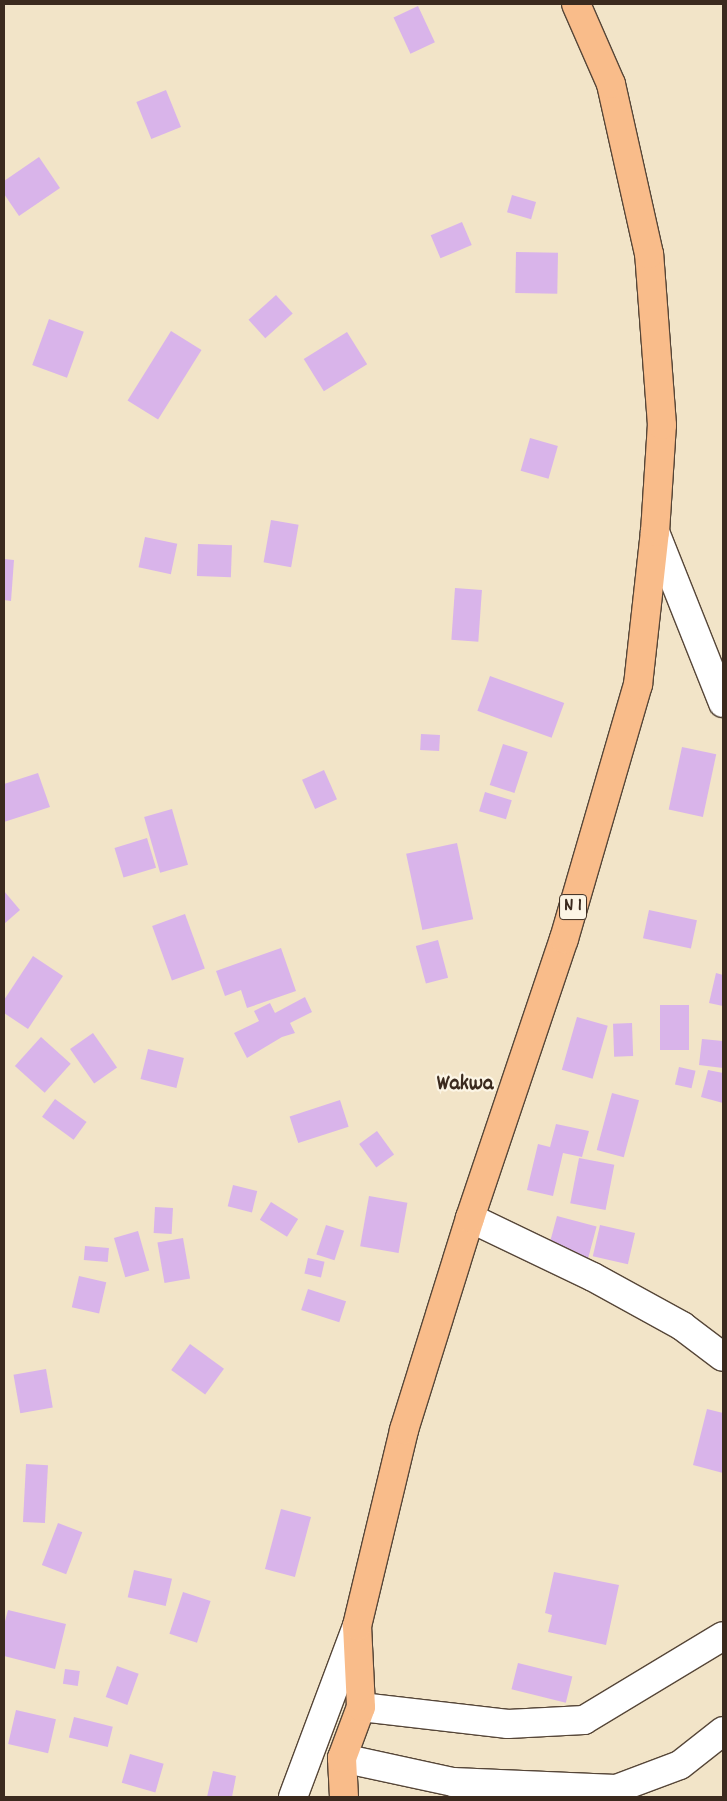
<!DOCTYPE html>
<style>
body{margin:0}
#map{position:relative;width:727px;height:1801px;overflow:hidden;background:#f2e4c8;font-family:Dekko,sans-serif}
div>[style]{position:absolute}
.building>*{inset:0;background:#d9b4ea;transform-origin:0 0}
.roads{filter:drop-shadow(1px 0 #564638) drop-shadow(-1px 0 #564638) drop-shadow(0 1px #564638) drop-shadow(0 -1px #564638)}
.minor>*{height:28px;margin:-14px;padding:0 14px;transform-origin:14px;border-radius:14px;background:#fff}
.highway>*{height:28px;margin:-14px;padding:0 14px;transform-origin:14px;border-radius:14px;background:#f9bc8a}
span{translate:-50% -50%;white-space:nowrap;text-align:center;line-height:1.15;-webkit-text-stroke:4.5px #fcf5e5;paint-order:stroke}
.shield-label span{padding:1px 4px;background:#fcf5e5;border:1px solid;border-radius:4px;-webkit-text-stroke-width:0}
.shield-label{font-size:19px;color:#3b2a1e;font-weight:700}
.quarter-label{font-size:22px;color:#3b2a1e;font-weight:700}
.frame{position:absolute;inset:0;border:5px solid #3b2a1e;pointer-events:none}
</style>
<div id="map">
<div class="building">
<i style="left:418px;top:6px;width:40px;height:27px;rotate:65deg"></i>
<i style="left:166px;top:90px;width:40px;height:32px;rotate:68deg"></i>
<i style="clip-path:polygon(39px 157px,60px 188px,19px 216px,4px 194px,4px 181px)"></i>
<i style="left:512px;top:195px;width:25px;height:18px;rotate:16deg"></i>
<i style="left:462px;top:222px;width:25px;height:34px;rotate:67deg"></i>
<i style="left:516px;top:252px;width:42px;height:41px;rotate:1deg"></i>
<i style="left:276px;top:295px;width:25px;height:37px;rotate:48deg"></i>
<i style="left:49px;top:319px;width:37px;height:49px;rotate:20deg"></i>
<i style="left:171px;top:331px;width:36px;height:82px;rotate:32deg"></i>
<i style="left:347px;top:332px;width:38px;height:51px;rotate:58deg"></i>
<i style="left:530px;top:438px;width:29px;height:34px;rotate:16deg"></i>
<i style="left:271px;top:520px;width:28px;height:43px;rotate:10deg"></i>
<i style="left:145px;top:537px;width:33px;height:31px;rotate:12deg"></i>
<i style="left:198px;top:544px;width:34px;height:32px;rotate:2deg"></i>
<i style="clip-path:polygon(4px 559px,14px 560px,11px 601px,4px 600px)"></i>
<i style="left:455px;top:588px;width:27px;height:52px;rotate:4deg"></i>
<i style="left:490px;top:676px;width:79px;height:37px;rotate:20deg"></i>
<i style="left:421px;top:734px;width:19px;height:16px;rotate:3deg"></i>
<i style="left:503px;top:744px;width:26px;height:43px;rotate:18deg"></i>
<i style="left:682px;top:747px;width:35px;height:64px;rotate:12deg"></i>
<i style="left:324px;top:770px;width:32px;height:24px;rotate:66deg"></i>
<i style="clip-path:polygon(38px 773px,50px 807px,4px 822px,4px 784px)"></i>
<i style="left:485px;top:792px;width:28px;height:20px;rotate:17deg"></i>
<i style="left:172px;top:809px;width:58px;height:29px;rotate:74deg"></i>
<i style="left:147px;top:838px;width:31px;height:34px;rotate:73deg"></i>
<i style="left:457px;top:843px;width:78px;height:52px;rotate:78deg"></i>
<i style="clip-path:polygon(4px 891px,20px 910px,4px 924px)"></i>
<i style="left:649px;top:910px;width:49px;height:29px;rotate:12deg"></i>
<i style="left:185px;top:914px;width:58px;height:35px;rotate:70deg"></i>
<i style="left:438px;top:940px;width:39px;height:23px;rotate:75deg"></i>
<i style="clip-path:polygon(281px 948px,296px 991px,247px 1008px,241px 990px,225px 996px,216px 971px)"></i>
<i style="clip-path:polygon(33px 956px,63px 976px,28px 1029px,4px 1013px,4px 1000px)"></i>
<i style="clip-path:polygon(716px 973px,723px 975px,723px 1006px,709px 1003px)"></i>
<i style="clip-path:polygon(305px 997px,312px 1012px,290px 1023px,295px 1033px,282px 1037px,247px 1058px,234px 1033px,259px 1021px,254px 1011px,270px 1003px,275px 1013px)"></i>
<i style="left:660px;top:1005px;width:29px;height:45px"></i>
<i style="left:577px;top:1017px;width:32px;height:55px;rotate:16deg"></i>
<i style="left:632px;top:1023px;width:33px;height:19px;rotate:88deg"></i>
<i style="left:93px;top:1033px;width:42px;height:28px;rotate:55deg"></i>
<i style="left:41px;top:1037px;width:40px;height:39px;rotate:42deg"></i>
<i style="clip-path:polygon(702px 1039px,723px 1041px,723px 1068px,699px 1065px)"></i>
<i style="left:148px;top:1049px;width:37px;height:31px;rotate:14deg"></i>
<i style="left:679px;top:1067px;width:17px;height:18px;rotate:13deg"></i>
<i style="clip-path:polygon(708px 1070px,723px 1073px,723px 1103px,701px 1097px)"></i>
<i style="left:612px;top:1093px;width:28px;height:59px;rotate:15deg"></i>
<i style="left:55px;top:1099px;width:39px;height:22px;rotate:36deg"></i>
<i style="left:340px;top:1100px;width:28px;height:53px;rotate:72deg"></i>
<i style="clip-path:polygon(556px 1124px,589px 1131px,582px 1157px,563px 1153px,553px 1196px,527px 1190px,538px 1144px,550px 1147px)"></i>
<i style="left:377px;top:1131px;width:29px;height:22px;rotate:54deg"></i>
<i style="left:579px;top:1158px;width:36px;height:46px;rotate:11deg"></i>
<i style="left:233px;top:1185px;width:25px;height:22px;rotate:14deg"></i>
<i style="left:369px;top:1196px;width:39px;height:51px;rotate:10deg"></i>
<i style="left:271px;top:1202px;width:32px;height:21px;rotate:32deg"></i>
<i style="left:155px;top:1207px;width:18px;height:26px;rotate:3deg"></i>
<i style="left:557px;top:1216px;width:41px;height:35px;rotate:15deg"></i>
<i style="left:326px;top:1225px;width:19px;height:31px;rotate:18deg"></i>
<i style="left:600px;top:1225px;width:36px;height:32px;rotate:13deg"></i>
<i style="left:138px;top:1231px;width:41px;height:25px;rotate:74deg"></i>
<i style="left:183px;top:1238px;width:41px;height:26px;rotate:80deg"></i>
<i style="left:85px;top:1246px;width:24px;height:14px;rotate:5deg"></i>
<i style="left:308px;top:1258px;width:17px;height:16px;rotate:13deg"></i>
<i style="left:79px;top:1276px;width:28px;height:32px;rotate:13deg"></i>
<i style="left:308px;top:1289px;width:40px;height:22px;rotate:18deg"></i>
<i style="left:190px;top:1344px;width:42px;height:32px;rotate:36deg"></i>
<i style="left:46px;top:1369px;width:39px;height:33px;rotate:80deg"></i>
<i style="clip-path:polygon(707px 1409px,723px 1413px,723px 1473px,693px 1465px)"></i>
<i style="left:26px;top:1464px;width:22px;height:58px;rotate:3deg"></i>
<i style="left:281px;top:1509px;width:31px;height:62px;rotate:15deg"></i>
<i style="left:58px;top:1523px;width:26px;height:45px;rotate:21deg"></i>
<i style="left:134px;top:1570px;width:39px;height:28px;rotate:13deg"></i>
<i style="clip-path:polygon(554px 1572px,619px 1585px,606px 1645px,548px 1632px,552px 1615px,545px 1613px)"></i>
<i style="left:183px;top:1592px;width:29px;height:44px;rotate:18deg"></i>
<i style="clip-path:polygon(8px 1610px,66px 1624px,55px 1669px,4px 1656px,4px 1625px)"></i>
<i style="left:518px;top:1663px;width:56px;height:27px;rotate:14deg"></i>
<i style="left:117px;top:1666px;width:23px;height:33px;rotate:20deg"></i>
<i style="left:65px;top:1669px;width:15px;height:15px;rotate:8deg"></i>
<i style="left:16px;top:1710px;width:41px;height:35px;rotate:13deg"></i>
<i style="left:74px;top:1717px;width:40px;height:21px;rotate:14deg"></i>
<i style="left:130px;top:1754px;width:35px;height:30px;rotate:16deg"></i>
<i style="clip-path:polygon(213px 1771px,236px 1776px,232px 1797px,207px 1797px)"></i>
</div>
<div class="roads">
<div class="minor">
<i style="left:655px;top:532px;width:184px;rotate:68.3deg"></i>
<i style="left:470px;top:1218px;width:136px;rotate:25.6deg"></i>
<i style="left:593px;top:1277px;width:102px;rotate:28.8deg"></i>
<i style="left:682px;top:1326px;width:51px;rotate:37.1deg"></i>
<i style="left:361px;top:1707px;width:148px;rotate:6.6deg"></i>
<i style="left:508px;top:1724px;width:76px;rotate:-3deg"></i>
<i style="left:584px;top:1720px;width:162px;rotate:-31.1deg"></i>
<i style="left:342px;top:1758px;width:114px;rotate:12.2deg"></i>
<i style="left:453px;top:1782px;width:163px;rotate:2.5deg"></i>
<i style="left:616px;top:1789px;width:68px;rotate:-20.6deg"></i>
<i style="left:680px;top:1765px;width:55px;rotate:-38.3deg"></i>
<i style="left:293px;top:1797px;width:183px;rotate:-69.5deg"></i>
</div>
<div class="highway">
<i style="left:344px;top:1797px;width:39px;rotate:-93deg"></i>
<i style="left:342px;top:1758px;width:54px;rotate:-69.6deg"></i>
<i style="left:361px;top:1707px;width:81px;rotate:-92.8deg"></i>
<i style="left:357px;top:1626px;width:202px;rotate:-76.5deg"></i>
<i style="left:404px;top:1430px;width:222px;rotate:-72.7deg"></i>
<i style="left:470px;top:1218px;width:294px;rotate:-71.4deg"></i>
<i style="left:564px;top:939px;width:265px;rotate:-73.8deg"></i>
<i style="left:638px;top:685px;width:154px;rotate:-83.7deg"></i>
<i style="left:655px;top:532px;width:107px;rotate:-86.3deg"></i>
<i style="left:662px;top:425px;width:171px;rotate:-94.3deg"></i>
<i style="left:649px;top:254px;width:174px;rotate:-102.6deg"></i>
<i style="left:611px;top:84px;width:87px;rotate:-113.6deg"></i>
</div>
</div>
<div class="shield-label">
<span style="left:573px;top:907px">N 1</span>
</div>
<div class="quarter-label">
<span style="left:465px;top:1085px">Wakwa</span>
</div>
<div class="frame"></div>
</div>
